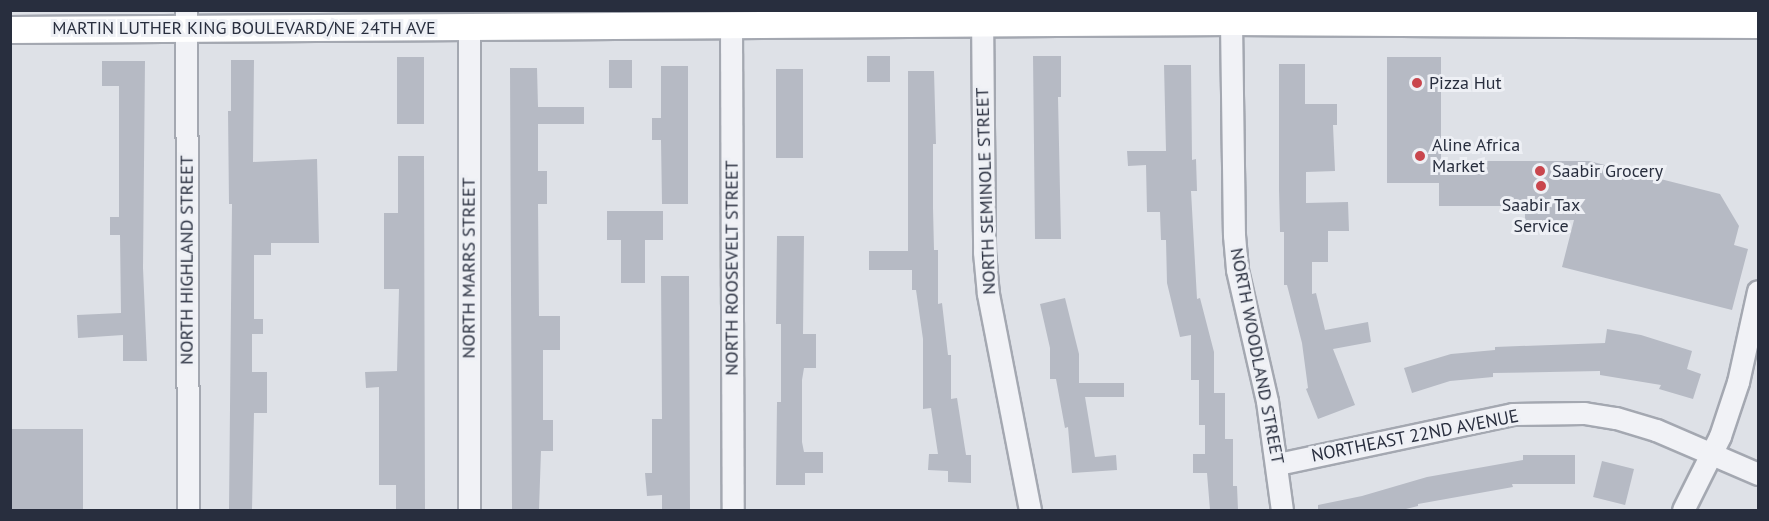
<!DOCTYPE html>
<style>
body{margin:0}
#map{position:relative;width:1769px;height:521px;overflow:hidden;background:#dee1e7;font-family:"PT Sans",sans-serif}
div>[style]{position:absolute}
.building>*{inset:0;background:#b6bac4;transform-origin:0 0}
.roads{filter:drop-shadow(2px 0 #a4a8b1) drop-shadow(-2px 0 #a4a8b1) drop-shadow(0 2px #a4a8b1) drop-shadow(0 -2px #a4a8b1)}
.minor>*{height:21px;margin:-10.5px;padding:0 10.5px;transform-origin:10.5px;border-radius:10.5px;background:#f1f2f6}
.major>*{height:26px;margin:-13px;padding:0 13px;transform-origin:13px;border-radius:13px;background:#fff}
.dots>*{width:16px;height:16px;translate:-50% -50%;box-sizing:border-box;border:3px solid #eef0f5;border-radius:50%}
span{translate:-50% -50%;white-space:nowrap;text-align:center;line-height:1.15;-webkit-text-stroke:6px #eef0f5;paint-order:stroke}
.street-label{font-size:18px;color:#282e3e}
.poi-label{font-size:18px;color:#282e3e}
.left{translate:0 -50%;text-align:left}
.frame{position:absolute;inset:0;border:12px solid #282e3e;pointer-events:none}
</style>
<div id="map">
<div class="building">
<i style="left:867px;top:56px;width:23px;height:26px"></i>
<i style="clip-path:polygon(1033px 56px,1061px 56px,1061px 97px,1058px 97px,1061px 239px,1035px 239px)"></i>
<i style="left:397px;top:57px;width:27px;height:67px"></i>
<i style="clip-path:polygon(1387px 57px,1441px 57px,1441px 161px,1589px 161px,1720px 194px,1739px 226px,1734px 245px,1748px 249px,1732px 310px,1562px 267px,1574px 220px,1525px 221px,1525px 206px,1439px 206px,1439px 183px,1387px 183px)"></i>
<i style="clip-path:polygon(231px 60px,254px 60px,253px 162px,317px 159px,319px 243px,271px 243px,271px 255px,254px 255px,254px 319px,263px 319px,263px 334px,252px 334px,252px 372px,267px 372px,267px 413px,254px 413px,252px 510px,229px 510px,232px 204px,229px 204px,228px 111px,231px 111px)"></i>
<i style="left:609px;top:60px;width:23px;height:28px"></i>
<i style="clip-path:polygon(102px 61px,145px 61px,143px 268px,147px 361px,123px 361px,123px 335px,78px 338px,77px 315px,121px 313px,120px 235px,110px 235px,110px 217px,119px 217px,119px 86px,102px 86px)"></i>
<i style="clip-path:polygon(1279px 64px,1305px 64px,1305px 104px,1337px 104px,1337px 125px,1333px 125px,1335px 171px,1306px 172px,1306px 203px,1348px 202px,1349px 231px,1328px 231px,1328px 262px,1312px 262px,1312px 294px,1316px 293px,1325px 330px,1368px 322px,1371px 342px,1333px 349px,1355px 405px,1318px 419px,1306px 389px,1308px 388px,1302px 343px,1287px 285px,1284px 285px,1284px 232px,1280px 232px,1279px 190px)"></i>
<i style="clip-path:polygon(1164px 65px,1191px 65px,1192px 160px,1196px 159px,1197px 191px,1191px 191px,1197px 299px,1200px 298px,1214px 352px,1214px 393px,1225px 393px,1225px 439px,1233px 439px,1233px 486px,1237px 486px,1238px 510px,1210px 510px,1207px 473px,1193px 473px,1193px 454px,1205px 454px,1205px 425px,1199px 425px,1199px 380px,1191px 380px,1191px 335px,1180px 337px,1167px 283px,1166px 240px,1161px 240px,1160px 212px,1147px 212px,1146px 165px,1128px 166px,1127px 151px,1166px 151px)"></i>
<i style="clip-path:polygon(661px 66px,688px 66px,688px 204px,662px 204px,661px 140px,652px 140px,652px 118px,661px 118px)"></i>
<i style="clip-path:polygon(510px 68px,537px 68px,538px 107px,584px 107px,584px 124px,538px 124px,538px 171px,547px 171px,547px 204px,538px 204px,539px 316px,560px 316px,560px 350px,543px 350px,543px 420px,553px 420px,553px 451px,541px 451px,539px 510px,512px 510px)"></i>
<i style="left:776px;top:69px;width:27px;height:89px"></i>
<i style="clip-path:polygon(908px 71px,934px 71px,936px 144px,933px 144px,933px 208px,934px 250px,938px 250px,938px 304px,942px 303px,948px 355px,951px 355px,951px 399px,957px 398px,966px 455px,971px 455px,971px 483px,948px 482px,948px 471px,928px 470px,929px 454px,938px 454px,931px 408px,923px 409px,923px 339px,916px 290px,912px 290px,912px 270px,869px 270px,869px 251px,908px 251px)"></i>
<i style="clip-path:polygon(398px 156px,424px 156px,425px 510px,396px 510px,396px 485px,379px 485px,379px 387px,366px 388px,365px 372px,397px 371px,399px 289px,384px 289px,384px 213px,398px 213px)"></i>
<i style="clip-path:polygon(607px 211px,663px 211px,663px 240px,645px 240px,645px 283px,621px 283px,621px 240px,607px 240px)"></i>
<i style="clip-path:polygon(777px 236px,804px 236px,803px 334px,816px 334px,816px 368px,804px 368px,802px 380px,802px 442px,804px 452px,823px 452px,823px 473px,805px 473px,805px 485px,776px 485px,777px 402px,781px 402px,781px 324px,776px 324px)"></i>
<i style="clip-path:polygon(661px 276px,689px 276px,690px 510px,662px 510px,662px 495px,647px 496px,645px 473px,652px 473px,652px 419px,662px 419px)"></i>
<i style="clip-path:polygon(1065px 298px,1079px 354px,1079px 383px,1124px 383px,1124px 397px,1085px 397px,1095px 457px,1116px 455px,1117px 470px,1072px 473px,1068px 427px,1065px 428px,1056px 379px,1050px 379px,1050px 348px,1040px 304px)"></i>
<i style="clip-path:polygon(1607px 329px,1641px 335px,1692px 351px,1687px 369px,1701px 374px,1693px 399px,1659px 389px,1661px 385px,1600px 375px,1600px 371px,1493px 373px,1493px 377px,1450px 381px,1412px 393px,1404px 368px,1451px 354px,1495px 350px,1495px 347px,1605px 343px)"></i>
<i style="left:10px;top:429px;width:73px;height:81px"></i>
<i style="clip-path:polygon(1523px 455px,1575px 455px,1575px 484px,1512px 484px,1513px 487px,1418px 504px,1418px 506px,1402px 510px,1318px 510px,1318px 505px,1362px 496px,1427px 477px,1523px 460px)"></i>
<i style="left:1602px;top:461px;width:33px;height:37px;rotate:14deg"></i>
</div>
<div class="roads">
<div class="minor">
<i style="left:186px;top:10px;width:500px;rotate:89.77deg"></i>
<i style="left:982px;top:10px;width:242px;rotate:89.5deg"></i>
<i style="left:984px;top:252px;width:42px;rotate:84.6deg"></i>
<i style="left:988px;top:294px;width:220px;rotate:79deg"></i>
<i style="left:1231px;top:22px;width:213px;rotate:89.2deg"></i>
<i style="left:1234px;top:235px;width:35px;rotate:85deg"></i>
<i style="left:1237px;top:270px;width:134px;rotate:77.1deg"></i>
<i style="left:1267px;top:401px;width:110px;rotate:82.2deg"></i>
<i style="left:731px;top:25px;width:485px;rotate:89.8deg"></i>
<i style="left:469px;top:26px;width:484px;rotate:90deg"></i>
<i style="left:1278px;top:464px;width:240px;rotate:-12deg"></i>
<i style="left:1513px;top:414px;width:71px;rotate:-0.8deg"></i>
<i style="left:1584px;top:413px;width:32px;rotate:9deg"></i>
<i style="left:1616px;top:418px;width:42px;rotate:16.7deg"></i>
<i style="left:1656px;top:430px;width:111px;rotate:23.3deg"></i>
<i style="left:1683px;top:510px;width:83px;rotate:-63.4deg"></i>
<i style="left:1720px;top:436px;width:57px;rotate:-71.6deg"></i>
<i style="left:1738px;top:382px;width:93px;rotate:-77.6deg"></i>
</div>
<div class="major">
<i style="left:10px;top:30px;width:1221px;rotate:-0.38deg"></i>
<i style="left:1231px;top:22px;width:527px;rotate:0.33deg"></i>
</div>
</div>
<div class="dots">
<i style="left:1417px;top:83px;background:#c9464d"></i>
<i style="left:1420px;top:156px;background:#c9464d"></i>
<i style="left:1540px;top:171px;background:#c9464d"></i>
<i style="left:1541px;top:186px;background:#c9464d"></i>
</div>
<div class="street-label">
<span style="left:244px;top:28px">MARTIN LUTHER KING BOULEVARD/NE 24TH AVE</span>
<span style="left:986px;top:191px;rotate:-92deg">NORTH SEMINOLE STREET</span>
<span style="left:187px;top:260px;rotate:-90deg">NORTH HIGHLAND STREET</span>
<span style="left:469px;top:268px;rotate:-90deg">NORTH MARRS STREET</span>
<span style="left:732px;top:268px;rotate:-90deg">NORTH ROOSEVELT STREET</span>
<span style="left:1257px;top:356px;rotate:79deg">NORTH WOODLAND STREET</span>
<span style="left:1415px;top:436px;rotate:-11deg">NORTHEAST 22ND AVENUE</span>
</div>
<div class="poi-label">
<span class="left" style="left:1429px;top:83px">Pizza Hut</span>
<span class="left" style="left:1432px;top:156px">Aline Africa<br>Market</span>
<span class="left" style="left:1552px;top:171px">Saabir Grocery</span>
<span style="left:1541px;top:216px">Saabir Tax<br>Service</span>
</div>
<div class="frame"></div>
</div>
